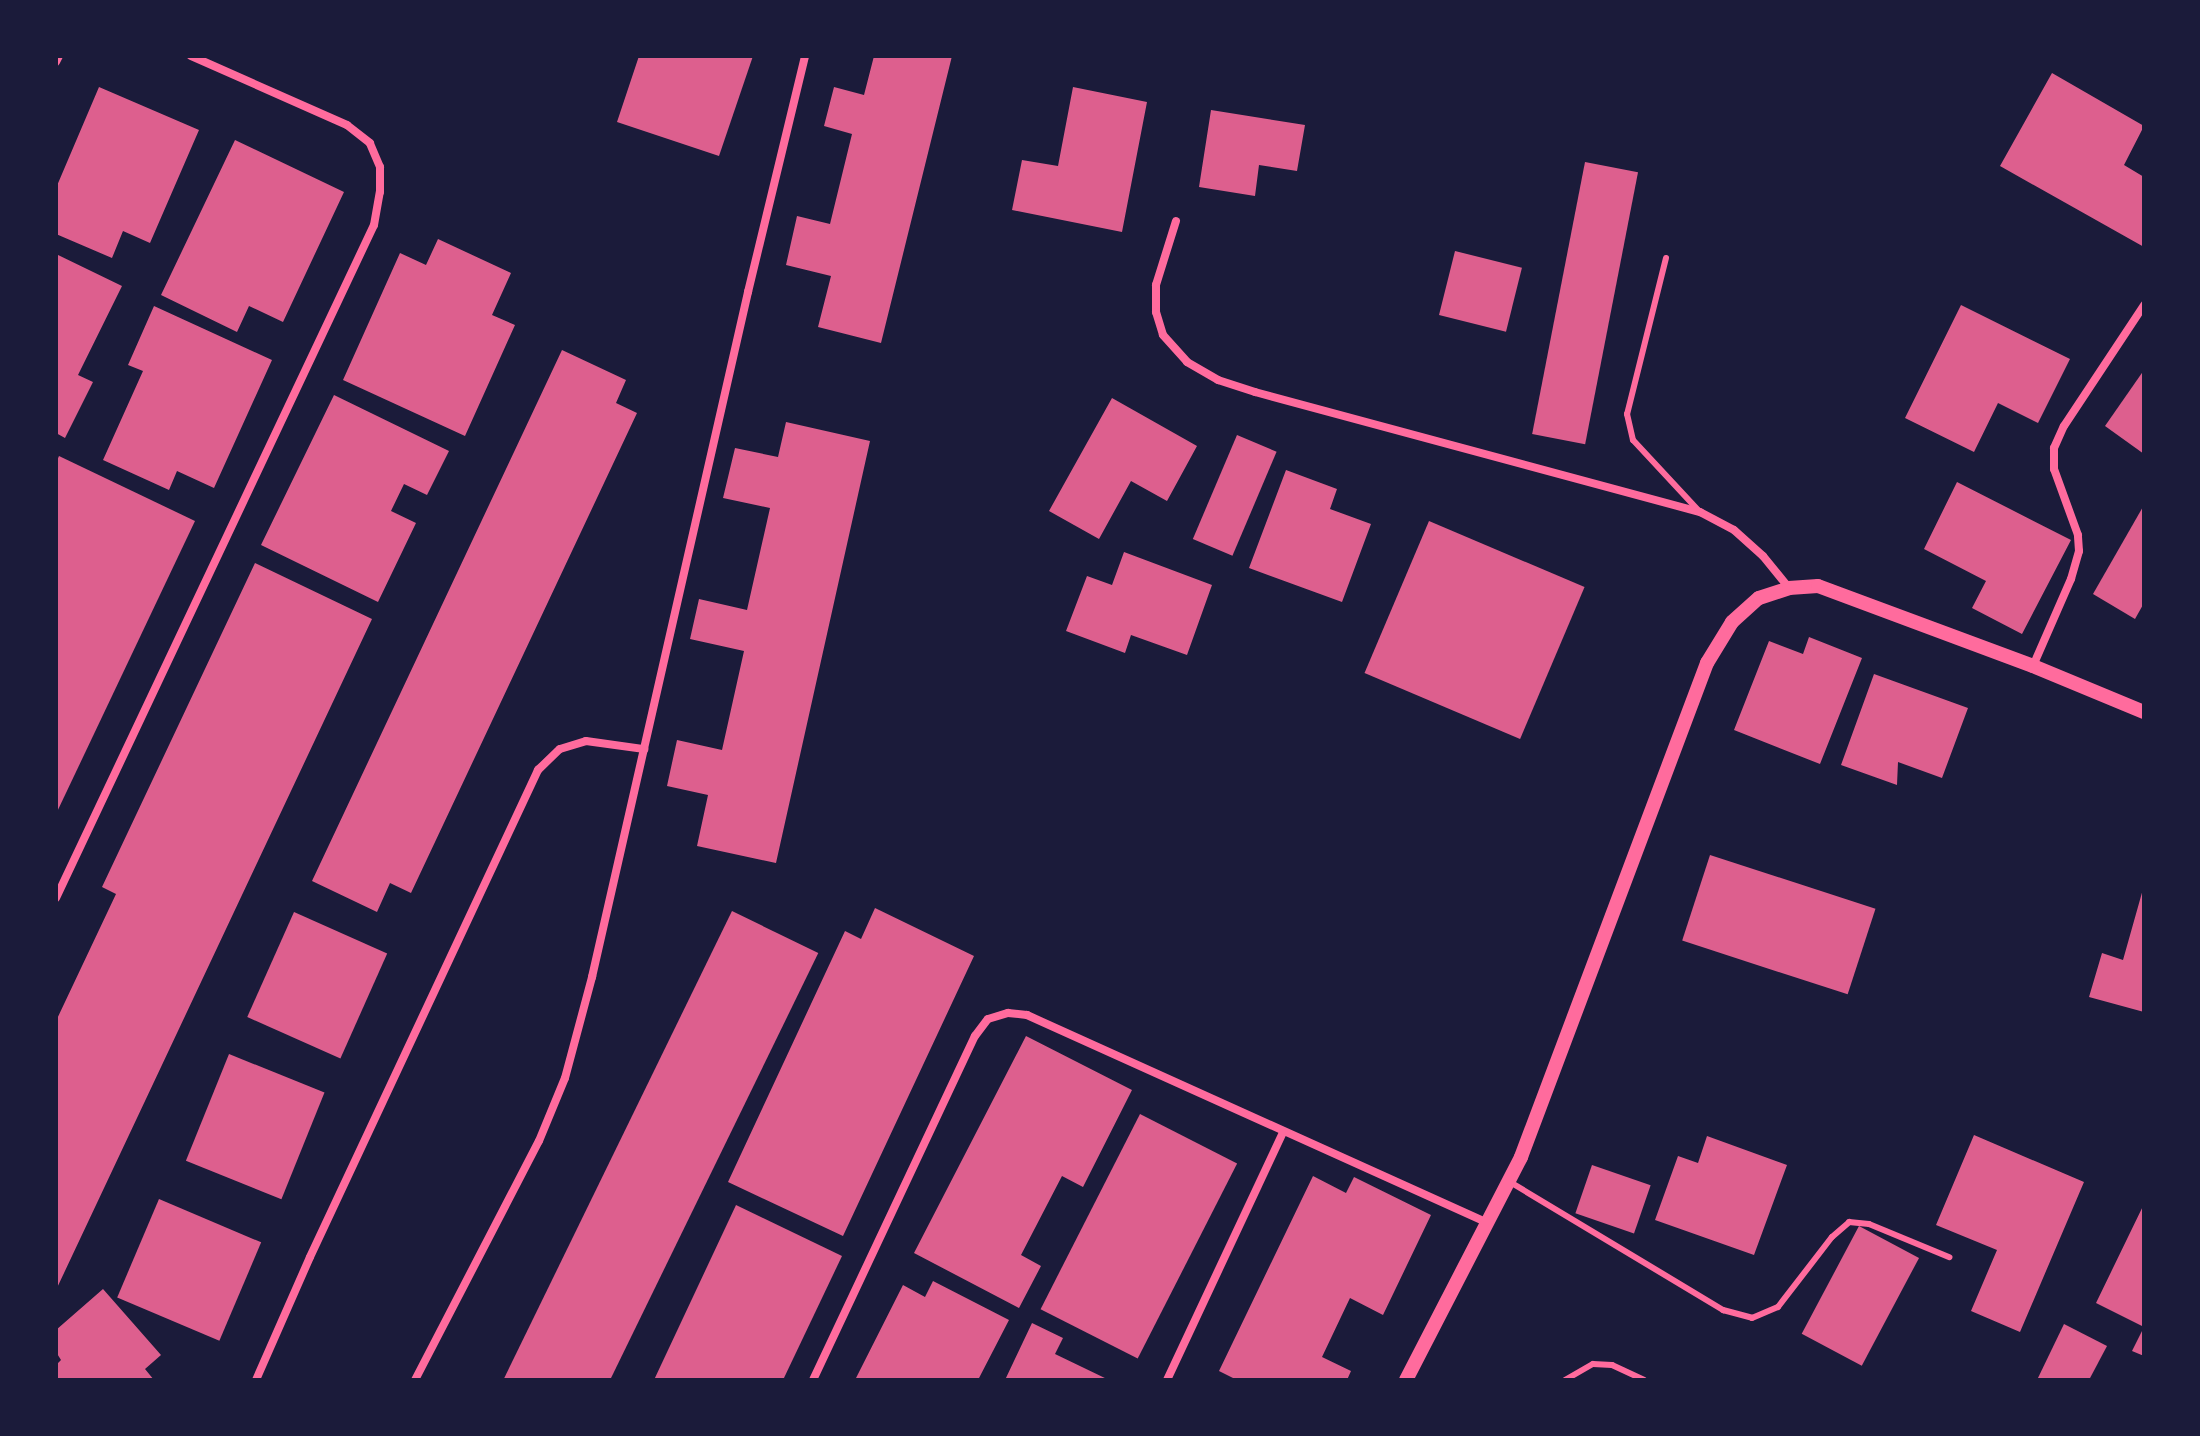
<!DOCTYPE html>
<style>
body{margin:0}
#map{position:relative;width:2200px;height:1436px;overflow:hidden;background:#1b1b3a;font-family:Cabin,sans-serif}
div>[style]{position:absolute}
.building>*{inset:0;background:#dd5f8e;transform-origin:0 0}
.service>*{height:6px;margin:-3px;padding:0 3px;transform-origin:3px;border-radius:3px;background:#ff6b9d}
.minor>*{height:8px;margin:-4px;padding:0 4px;transform-origin:4px;border-radius:4px;background:#ff6b9d}
.tertiary>*{height:14px;margin:-7px;padding:0 7px;transform-origin:7px;border-radius:7px;background:#ff6b9d}
span{translate:-50% -50%;white-space:nowrap;text-align:center;line-height:1.15;-webkit-text-stroke:7px #1b1b3a;paint-order:stroke}
.frame{position:absolute;inset:0;border:58px solid #1b1b3a;pointer-events:none}
</style>
<div id="map">
<div class="building">
<i style="clip-path:polygon(639px 56px,753px 56px,719px 156px,617px 122px)"></i>
<i style="clip-path:polygon(874px 56px,952px 56px,881px 343px,818px 327px,831px 276px,786px 265px,797px 216px,830px 224px,852px 134px,824px 126px,834px 87px,864px 95px)"></i>
<i style="clip-path:polygon(2052px 73px,2144px 126px,2124px 165px,2144px 177px,2144px 247px,2000px 166px)"></i>
<i style="clip-path:polygon(99px 87px,199px 130px,150px 243px,123px 231px,112px 258px,56px 234px,56px 188px)"></i>
<i style="clip-path:polygon(1073px 87px,1147px 102px,1122px 232px,1012px 210px,1022px 160px,1058px 166px)"></i>
<i style="clip-path:polygon(1211px 110px,1305px 125px,1297px 171px,1259px 165px,1255px 196px,1199px 187px)"></i>
<i style="clip-path:polygon(235px 140px,344px 192px,283px 322px,249px 306px,237px 332px,161px 295px)"></i>
<i style="left:1585px;top:162px;width:54px;height:277px;rotate:11deg"></i>
<i style="clip-path:polygon(438px 239px,511px 273px,492px 315px,515px 325px,465px 436px,343px 380px,400px 253px,426px 265px)"></i>
<i style="left:1455px;top:251px;width:69px;height:66px;rotate:14deg"></i>
<i style="clip-path:polygon(56px 254px,122px 286px,78px 375px,93px 382px,65px 438px,56px 433px)"></i>
<i style="clip-path:polygon(1961px 305px,2070px 359px,2038px 423px,1998px 403px,1974px 452px,1905px 418px)"></i>
<i style="clip-path:polygon(154px 306px,272px 360px,214px 488px,177px 471px,169px 490px,103px 460px,143px 371px,128px 365px)"></i>
<i style="clip-path:polygon(562px 350px,626px 380px,616px 403px,637px 413px,411px 893px,390px 883px,377px 912px,312px 881px)"></i>
<i style="clip-path:polygon(2144px 370px,2144px 454px,2105px 426px)"></i>
<i style="clip-path:polygon(334px 395px,449px 451px,427px 495px,404px 484px,391px 511px,416px 523px,378px 602px,261px 545px)"></i>
<i style="clip-path:polygon(1112px 398px,1197px 446px,1167px 501px,1131px 481px,1099px 539px,1049px 511px)"></i>
<i style="clip-path:polygon(786px 422px,870px 441px,776px 863px,697px 846px,708px 795px,667px 786px,677px 740px,722px 750px,744px 651px,690px 639px,699px 599px,747px 610px,770px 508px,723px 498px,735px 448px,778px 457px)"></i>
<i style="left:1237px;top:435px;width:43px;height:113px;rotate:23deg"></i>
<i style="clip-path:polygon(59px 456px,195px 521px,56px 814px,56px 463px)"></i>
<i style="clip-path:polygon(1286px 470px,1337px 489px,1330px 509px,1371px 524px,1342px 602px,1249px 568px)"></i>
<i style="clip-path:polygon(1957px 482px,2071px 540px,2022px 634px,1972px 608px,1986px 581px,1924px 549px)"></i>
<i style="clip-path:polygon(2144px 505px,2144px 603px,2135px 619px,2093px 594px)"></i>
<i style="left:1429px;top:521px;width:169px;height:165px;rotate:23deg"></i>
<i style="clip-path:polygon(1124px 552px,1212px 585px,1187px 655px,1131px 635px,1125px 653px,1066px 631px,1087px 576px,1112px 585px)"></i>
<i style="clip-path:polygon(255px 563px,372px 619px,56px 1290px,56px 1021px,116px 894px,102px 887px)"></i>
<i style="clip-path:polygon(1809px 637px,1862px 658px,1820px 764px,1734px 730px,1769px 641px,1803px 654px)"></i>
<i style="clip-path:polygon(1874px 674px,1968px 708px,1942px 778px,1898px 762px,1897px 785px,1841px 765px)"></i>
<i style="left:1710px;top:855px;width:174px;height:90px;rotate:18deg"></i>
<i style="clip-path:polygon(2143px 889px,2144px 889px,2144px 1012px,2089px 997px,2102px 953px,2123px 960px)"></i>
<i style="clip-path:polygon(875px 908px,974px 956px,843px 1236px,728px 1182px,845px 931px,861px 939px)"></i>
<i style="left:732px;top:911px;width:96px;height:522px;rotate:26deg"></i>
<i style="left:294px;top:912px;width:102px;height:115px;rotate:24deg"></i>
<i style="clip-path:polygon(1026px 1036px,1132px 1090px,1083px 1187px,1062px 1176px,1021px 1255px,1041px 1266px,1019px 1308px,914px 1253px)"></i>
<i style="left:229px;top:1054px;width:103px;height:115px;rotate:22deg"></i>
<i style="left:1140px;top:1114px;width:109px;height:219px;rotate:27deg"></i>
<i style="clip-path:polygon(1974px 1135px,2084px 1182px,2020px 1332px,1971px 1311px,1997px 1250px,1936px 1225px)"></i>
<i style="clip-path:polygon(1707px 1136px,1787px 1165px,1754px 1255px,1655px 1220px,1678px 1156px,1698px 1163px)"></i>
<i style="left:1592px;top:1165px;width:62px;height:51px;rotate:19deg"></i>
<i style="clip-path:polygon(1313px 1176px,1346px 1193px,1354px 1177px,1431px 1215px,1383px 1315px,1350px 1298px,1322px 1357px,1351px 1371px,1347px 1380px,1237px 1380px,1219px 1371px)"></i>
<i style="left:159px;top:1199px;width:111px;height:107px;rotate:23deg"></i>
<i style="clip-path:polygon(2144px 1204px,2144px 1356px,2132px 1351px,2144px 1327px,2096px 1303px)"></i>
<i style="clip-path:polygon(736px 1205px,842px 1256px,783px 1380px,654px 1380px)"></i>
<i style="left:1859px;top:1226px;width:68px;height:122px;rotate:28deg"></i>
<i style="clip-path:polygon(933px 1281px,1009px 1320px,978px 1380px,855px 1380px,903px 1285px,925px 1297px)"></i>
<i style="clip-path:polygon(103px 1289px,161px 1355px,145px 1369px,154px 1380px,56px 1380px,56px 1365px,61px 1360px,56px 1352px,56px 1330px)"></i>
<i style="clip-path:polygon(1032px 1323px,1063px 1338px,1055px 1354px,1109px 1380px,1005px 1380px)"></i>
<i style="clip-path:polygon(2064px 1324px,2107px 1346px,2089px 1380px,2037px 1380px)"></i>
</div>
<div class="service">
<i style="left:1666px;top:258px;width:161px;rotate:104deg"></i>
<i style="left:1627px;top:414px;width:27px;rotate:77deg"></i>
<i style="left:1633px;top:440px;width:98px;rotate:47.1deg"></i>
<i style="left:1510px;top:1182px;width:249px;rotate:31deg"></i>
<i style="left:1723px;top:1310px;width:30px;rotate:15deg"></i>
<i style="left:1752px;top:1318px;width:28px;rotate:-23deg"></i>
<i style="left:1778px;top:1307px;width:88px;rotate:-52.4deg"></i>
<i style="left:1832px;top:1237px;width:23px;rotate:-41deg"></i>
<i style="left:1849px;top:1222px;width:20px;rotate:6deg"></i>
<i style="left:1869px;top:1224px;width:87px;rotate:22.4deg"></i>
<i style="left:1565px;top:1380px;width:32px;rotate:-30deg"></i>
<i style="left:1593px;top:1364px;width:19px;rotate:3deg"></i>
<i style="left:1612px;top:1365px;width:35px;rotate:25deg"></i>
</div>
<div class="minor">
<i style="left:56px;top:62px;width:7px;rotate:-63deg"></i>
<i style="left:1176px;top:221px;width:67px;rotate:107.4deg"></i>
<i style="left:1156px;top:285px;width:27px;rotate:90deg"></i>
<i style="left:1156px;top:312px;width:24px;rotate:73deg"></i>
<i style="left:1163px;top:335px;width:36px;rotate:48deg"></i>
<i style="left:1187px;top:362px;width:36px;rotate:30deg"></i>
<i style="left:1218px;top:380px;width:39px;rotate:18deg"></i>
<i style="left:1255px;top:392px;width:461px;rotate:15.1deg"></i>
<i style="left:1700px;top:512px;width:38px;rotate:28deg"></i>
<i style="left:1734px;top:530px;width:39px;rotate:42deg"></i>
<i style="left:1763px;top:556px;width:41px;rotate:50.9deg"></i>
<i style="left:2033px;top:666px;width:95px;rotate:-66.4deg"></i>
<i style="left:2071px;top:579px;width:29px;rotate:-74deg"></i>
<i style="left:2079px;top:551px;width:16px;rotate:-94deg"></i>
<i style="left:2078px;top:535px;width:70px;rotate:-110deg"></i>
<i style="left:2054px;top:469px;width:21px;rotate:-90deg"></i>
<i style="left:2054px;top:448px;width:24px;rotate:-66deg"></i>
<i style="left:2064px;top:426px;width:145px;rotate:-56.5deg"></i>
<i style="left:56px;top:898px;width:744px;rotate:-64.71deg"></i>
<i style="left:374px;top:225px;width:34px;rotate:-80deg"></i>
<i style="left:380px;top:192px;width:25px;rotate:-90deg"></i>
<i style="left:380px;top:167px;width:26px;rotate:-113deg"></i>
<i style="left:370px;top:143px;width:29px;rotate:-142deg"></i>
<i style="left:347px;top:125px;width:171px;rotate:-156.1deg"></i>
<i style="left:256px;top:1380px;width:134px;rotate:-66.3deg"></i>
<i style="left:310px;top:1257px;width:538px;rotate:-64.91deg"></i>
<i style="left:538px;top:770px;width:30px;rotate:-44deg"></i>
<i style="left:560px;top:749px;width:27px;rotate:-17deg"></i>
<i style="left:586px;top:741px;width:59px;rotate:7.9deg"></i>
<i style="left:415px;top:1380px;width:269px;rotate:-62.6deg"></i>
<i style="left:539px;top:1141px;width:68px;rotate:-67.6deg"></i>
<i style="left:565px;top:1078px;width:105px;rotate:-75deg"></i>
<i style="left:592px;top:977px;width:703px;rotate:-77.17deg"></i>
<i style="left:748px;top:292px;width:243px;rotate:-76.4deg"></i>
<i style="left:813px;top:1380px;width:380px;rotate:-64.8deg"></i>
<i style="left:975px;top:1036px;width:21px;rotate:-53deg"></i>
<i style="left:988px;top:1019px;width:21px;rotate:-17deg"></i>
<i style="left:1008px;top:1013px;width:19px;rotate:6deg"></i>
<i style="left:1027px;top:1015px;width:506px;rotate:24.28deg"></i>
<i style="left:1167px;top:1380px;width:274px;rotate:-64.9deg"></i>
</div>
<div class="tertiary">
<i style="left:1406px;top:1380px;width:251px;rotate:-62.7deg"></i>
<i style="left:1521px;top:1157px;width:528px;rotate:-69.37deg"></i>
<i style="left:1707px;top:663px;width:48px;rotate:-58.6deg"></i>
<i style="left:1732px;top:622px;width:36px;rotate:-42deg"></i>
<i style="left:1759px;top:598px;width:32px;rotate:-18deg"></i>
<i style="left:1789px;top:588px;width:29px;rotate:-4deg"></i>
<i style="left:1818px;top:586px;width:229px;rotate:20.4deg"></i>
<i style="left:2033px;top:666px;width:120px;rotate:22.5deg"></i>
</div>
<div class="frame"></div>
</div>
